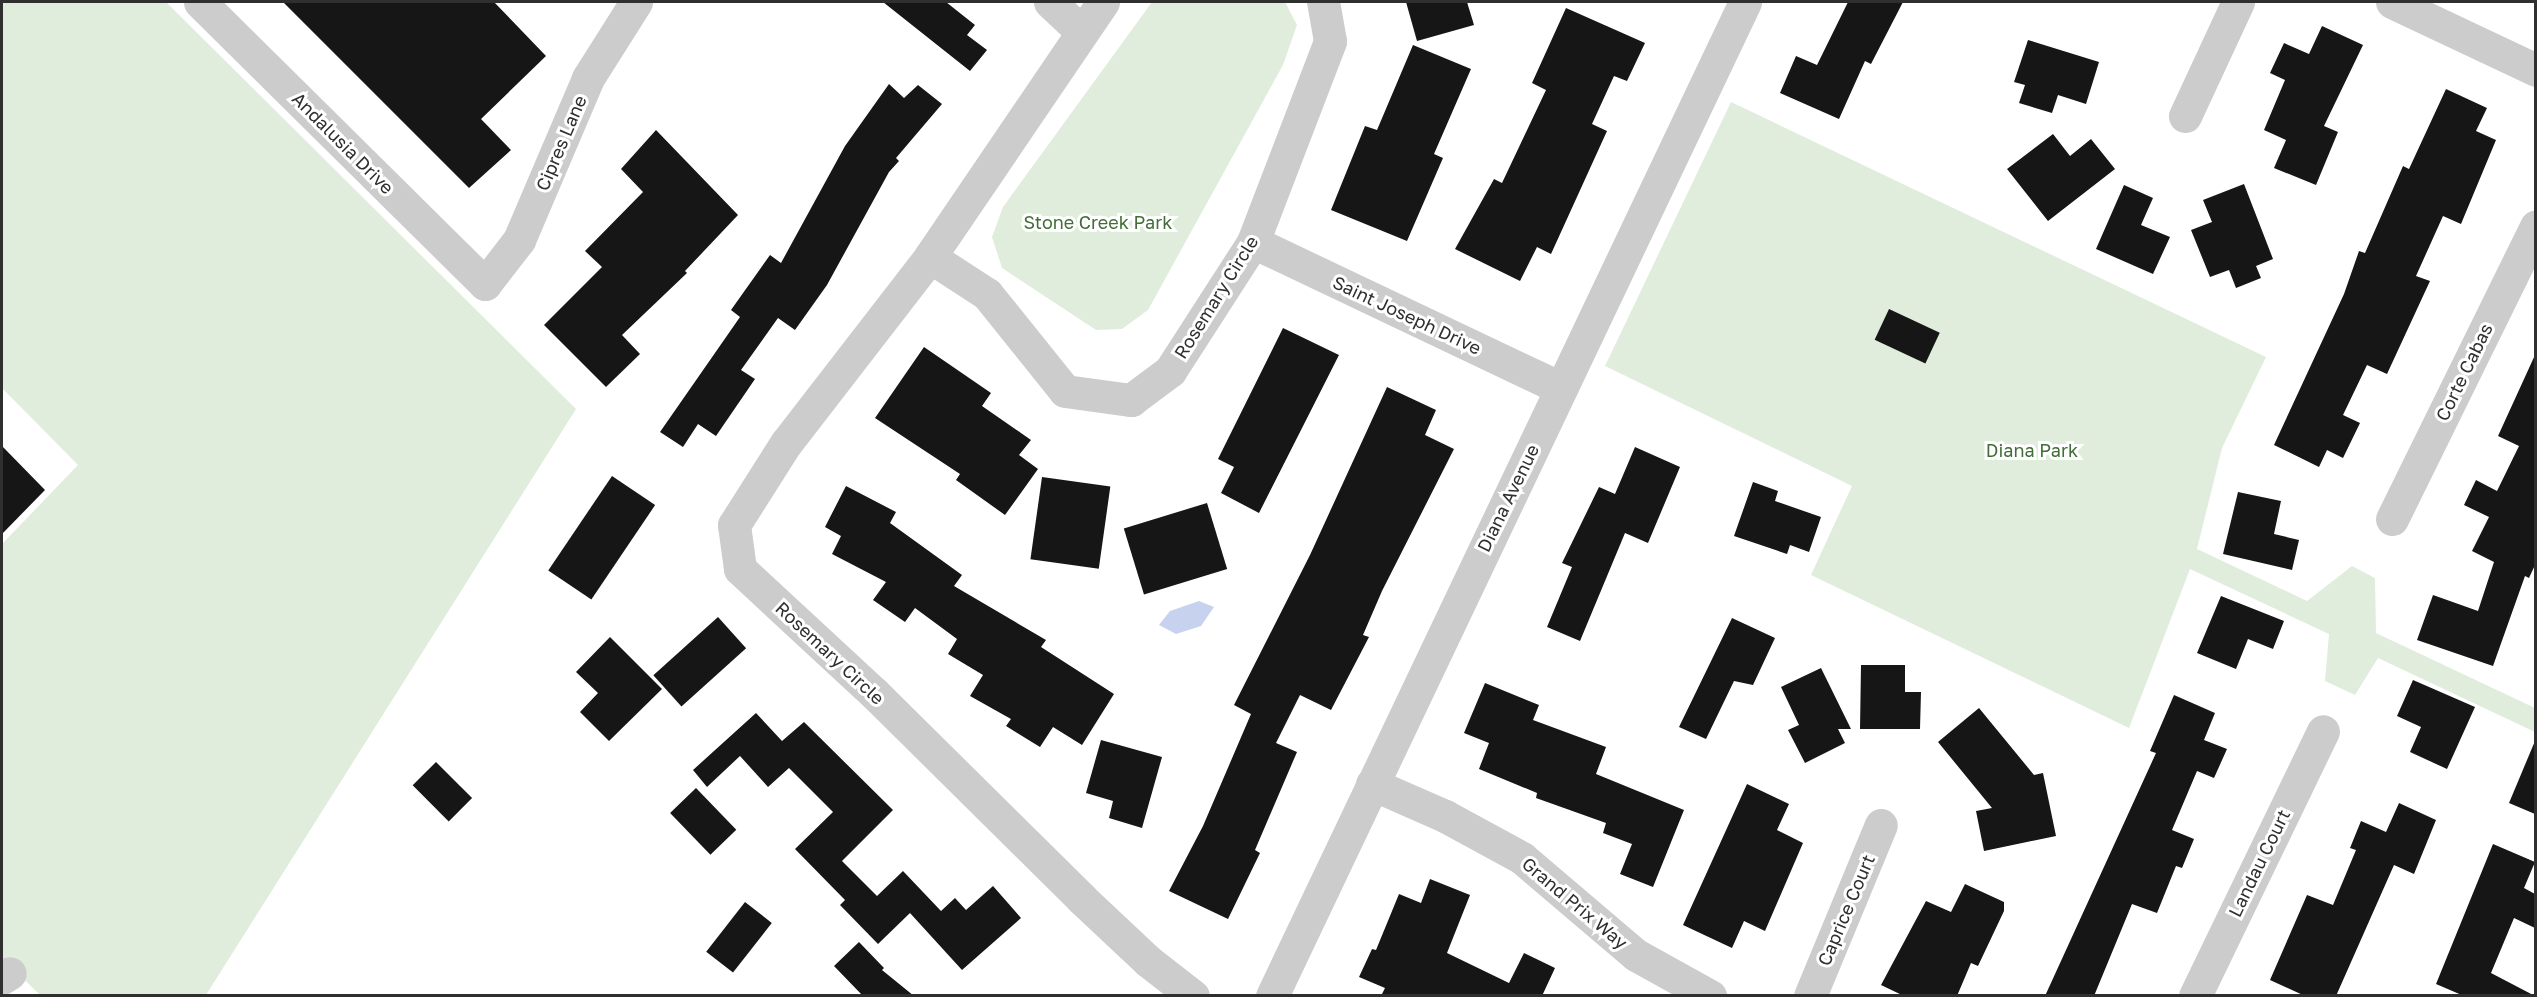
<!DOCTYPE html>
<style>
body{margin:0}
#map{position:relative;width:2537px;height:997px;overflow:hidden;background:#fff;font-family:"Golos Text",sans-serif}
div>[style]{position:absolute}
.green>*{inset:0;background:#e0eddc}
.water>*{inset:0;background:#c7d3ee}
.building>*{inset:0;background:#161616;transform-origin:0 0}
.minor>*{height:33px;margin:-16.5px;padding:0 16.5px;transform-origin:16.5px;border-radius:16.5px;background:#ccc}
span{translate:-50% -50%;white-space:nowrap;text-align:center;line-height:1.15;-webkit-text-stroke:6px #fff;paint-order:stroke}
.street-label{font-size:18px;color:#2f2f2f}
.park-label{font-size:18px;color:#426d39}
.frame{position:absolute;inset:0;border:3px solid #2f2f2f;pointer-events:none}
</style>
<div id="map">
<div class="green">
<i style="clip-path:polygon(2px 2px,166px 2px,576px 409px,206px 995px,40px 995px,2px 958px,2px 544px,78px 465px,2px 388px)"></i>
<i style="clip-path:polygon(1152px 2px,1285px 2px,1297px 25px,1283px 65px,1148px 310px,1122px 329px,1096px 330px,1002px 268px,992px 237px,1003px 207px)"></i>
<i style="clip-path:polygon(1731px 102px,2266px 357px,2222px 448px,2197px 549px,2307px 601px,2352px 566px,2375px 578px,2376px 633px,2535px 708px,2535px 732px,2378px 658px,2355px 695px,2325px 681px,2329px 634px,2190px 569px,2129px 728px,1811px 575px,1852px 486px,1605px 366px)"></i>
</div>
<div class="water">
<i style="clip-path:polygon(1199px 601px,1214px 607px,1201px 626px,1176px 634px,1159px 625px,1170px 611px)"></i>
</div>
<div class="building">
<i style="clip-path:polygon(283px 2px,494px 2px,546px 56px,481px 119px,511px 150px,469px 188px)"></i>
<i style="clip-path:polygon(883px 2px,946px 2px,975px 25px,967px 35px,987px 50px,970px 71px)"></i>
<i style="clip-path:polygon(1406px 2px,1467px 2px,1474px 25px,1417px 41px)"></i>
<i style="clip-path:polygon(1848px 2px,1903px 2px,1871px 64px,1865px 61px,1839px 119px,1780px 93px,1796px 56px,1817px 65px)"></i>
<i style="clip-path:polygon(1566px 8px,1645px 43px,1627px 81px,1614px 76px,1592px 124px,1607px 131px,1551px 254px,1537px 247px,1520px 281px,1455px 249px,1494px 179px,1502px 183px,1546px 90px,1532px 83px)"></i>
<i style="clip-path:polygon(2322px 26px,2363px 45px,2324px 126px,2338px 132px,2316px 185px,2274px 168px,2286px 140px,2264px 130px,2285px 80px,2270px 73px,2284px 43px,2309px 54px)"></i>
<i style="clip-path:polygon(2028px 40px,2099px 62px,2086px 104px,2058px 95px,2052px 113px,2019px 103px,2025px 85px,2014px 82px)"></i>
<i style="clip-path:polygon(1413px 45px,1471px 69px,1434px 154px,1443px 158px,1407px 241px,1331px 210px,1365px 126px,1377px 130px)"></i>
<i style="clip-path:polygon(889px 84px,904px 98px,918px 85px,942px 104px,896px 158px,899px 161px,889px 172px,827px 285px,795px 330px,778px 318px,741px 370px,755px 379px,716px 436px,698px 424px,683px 447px,660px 432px,740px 317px,731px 310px,770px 255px,781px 263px,845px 146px)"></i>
<i style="clip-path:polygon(2446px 89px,2487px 108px,2476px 131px,2496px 140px,2461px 224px,2443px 216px,2416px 276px,2430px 281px,2387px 374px,2367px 365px,2343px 415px,2360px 423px,2343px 458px,2327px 450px,2319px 467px,2274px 445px,2344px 294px,2359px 251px,2365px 253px,2403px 166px,2409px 169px)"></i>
<i style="clip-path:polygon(656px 130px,738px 215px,685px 271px,687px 273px,622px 335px,640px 354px,606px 387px,544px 325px,602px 267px,585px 251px,643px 192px,621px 169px)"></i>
<i style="clip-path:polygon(2053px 134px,2070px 156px,2091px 139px,2115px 169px,2048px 221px,2007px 169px)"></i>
<i style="clip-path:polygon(2244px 184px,2273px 259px,2256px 266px,2261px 278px,2236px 288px,2229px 270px,2210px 277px,2191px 230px,2212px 222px,2203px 200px)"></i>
<i style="clip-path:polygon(2124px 185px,2153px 198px,2141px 225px,2170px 237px,2153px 274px,2096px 249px)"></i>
<i style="left:1889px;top:309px;width:56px;height:34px;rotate:25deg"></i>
<i style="clip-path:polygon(1283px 328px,1339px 355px,1259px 513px,1221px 493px,1234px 467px,1218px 459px)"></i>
<i style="clip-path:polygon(924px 347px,991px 393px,982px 406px,1031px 440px,1019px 455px,1038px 469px,1005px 515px,956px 480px,960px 474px,875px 418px)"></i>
<i style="clip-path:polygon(2535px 355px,2535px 565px,2529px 578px,2525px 576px,2493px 666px,2417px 640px,2433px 595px,2478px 611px,2494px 562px,2472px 551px,2489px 517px,2464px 505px,2476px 480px,2497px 491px,2519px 446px,2498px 436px)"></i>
<i style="clip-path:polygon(1387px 387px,1436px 410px,1425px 435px,1454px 449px,1382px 591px,1363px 635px,1369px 637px,1331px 710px,1300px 695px,1276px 743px,1297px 752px,1255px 850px,1260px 853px,1228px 919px,1169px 891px,1203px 826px,1251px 714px,1234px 705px,1310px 555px)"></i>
<i style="clip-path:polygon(2px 446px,45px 490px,2px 534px)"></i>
<i style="clip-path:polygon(1635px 447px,1680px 467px,1648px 543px,1625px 533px,1580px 641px,1547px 627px,1572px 567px,1562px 563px,1599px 487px,1615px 494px)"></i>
<i style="left:612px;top:476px;width:52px;height:114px;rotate:34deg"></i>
<i style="left:1042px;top:477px;width:69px;height:83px;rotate:8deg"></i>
<i style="clip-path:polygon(1753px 482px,1778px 491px,1775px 501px,1821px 517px,1809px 552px,1790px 545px,1787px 554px,1734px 536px)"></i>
<i style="clip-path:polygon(846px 486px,896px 512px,890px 523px,962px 575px,954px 586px,1046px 640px,1041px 647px,1114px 694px,1082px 745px,1053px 727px,1040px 747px,1006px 726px,1011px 719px,970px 696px,983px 675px,948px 654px,957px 639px,915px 608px,905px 622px,873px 600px,886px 582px,832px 554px,841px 536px,825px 527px)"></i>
<i style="clip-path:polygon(2238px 492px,2281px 501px,2274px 534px,2299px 540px,2292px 570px,2223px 554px)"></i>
<i style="left:1207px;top:503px;width:69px;height:87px;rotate:73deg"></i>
<i style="clip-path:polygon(2221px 596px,2284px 621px,2273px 649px,2248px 639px,2236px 669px,2197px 653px)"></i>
<i style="left:718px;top:617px;width:42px;height:87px;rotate:48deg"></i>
<i style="clip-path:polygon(1732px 618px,1775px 638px,1753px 685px,1734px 681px,1706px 739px,1679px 727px)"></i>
<i style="clip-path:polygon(610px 637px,662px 689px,609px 741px,580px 712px,598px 693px,576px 672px)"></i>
<i style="clip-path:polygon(1861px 665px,1905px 665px,1905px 692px,1921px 692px,1920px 729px,1860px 729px)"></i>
<i style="clip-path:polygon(1821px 668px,1851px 729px,1838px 729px,1845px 743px,1805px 763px,1788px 730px,1799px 725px,1781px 687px)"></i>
<i style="clip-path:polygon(2413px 680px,2475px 707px,2447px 769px,2410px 752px,2421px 727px,2397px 716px)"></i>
<i style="clip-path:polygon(1485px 683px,1539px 705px,1533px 720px,1606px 747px,1596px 774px,1684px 810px,1653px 887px,1620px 874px,1632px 844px,1603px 833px,1606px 823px,1536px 798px,1537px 793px,1479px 769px,1489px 743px,1464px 733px)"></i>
<i style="clip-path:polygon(2174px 695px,2215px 713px,2204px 740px,2227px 749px,2214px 778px,2197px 771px,2172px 830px,2194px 839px,2182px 868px,2176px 866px,2157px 913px,2132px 904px,2094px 996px,2045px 996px,2156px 753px,2150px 751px)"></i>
<i style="clip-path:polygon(1979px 708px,2034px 775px,2043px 773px,2056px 836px,1984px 851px,1976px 811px,1992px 808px,1938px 742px)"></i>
<i style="clip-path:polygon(756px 713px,782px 741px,804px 722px,893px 810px,842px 861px,877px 896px,903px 871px,941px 911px,955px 898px,966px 910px,993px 886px,1021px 918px,962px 970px,910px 913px,878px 944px,840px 905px,845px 900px,795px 849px,833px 812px,789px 768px,768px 787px,740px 756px,707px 787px,693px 770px)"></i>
<i style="clip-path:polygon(1101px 740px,1162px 757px,1142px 828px,1109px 818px,1113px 801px,1086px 793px)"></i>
<i style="clip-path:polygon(2535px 741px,2535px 814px,2509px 803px)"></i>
<i style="left:436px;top:762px;width:51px;height:33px;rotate:45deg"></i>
<i style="clip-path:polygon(1747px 784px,1789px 804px,1777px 830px,1803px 843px,1765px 931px,1744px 921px,1732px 948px,1683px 925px)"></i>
<i style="left:696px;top:788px;width:58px;height:36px;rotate:46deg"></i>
<i style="clip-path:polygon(2399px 803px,2436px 820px,2414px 874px,2394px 865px,2336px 996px,2305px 996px,2270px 980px,2307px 895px,2333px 905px,2356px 850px,2350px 848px,2361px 821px,2386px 832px)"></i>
<i style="clip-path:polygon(2493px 844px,2535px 862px,2524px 888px,2535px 894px,2535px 928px,2514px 918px,2491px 973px,2535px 996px,2464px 996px,2436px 984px)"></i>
<i style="clip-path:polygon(1430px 879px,1470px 895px,1447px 953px,1509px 983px,1524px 953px,1555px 968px,1542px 996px,1381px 996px,1385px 988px,1359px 977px,1372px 949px,1376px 950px,1399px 894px,1421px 903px)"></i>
<i style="clip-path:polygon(1965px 884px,2004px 902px,2004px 911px,1978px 966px,1971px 963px,1957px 996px,1904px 996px,1881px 985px,1926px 901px,1951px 912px)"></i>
<i style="left:745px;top:902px;width:34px;height:63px;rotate:38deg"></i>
<i style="clip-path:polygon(859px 942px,884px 968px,882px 970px,914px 996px,863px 996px,834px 966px)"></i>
</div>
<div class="minor">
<i style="left:200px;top:2px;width:401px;rotate:44.7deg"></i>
<i style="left:485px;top:284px;width:56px;rotate:-52.3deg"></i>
<i style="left:519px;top:240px;width:176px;rotate:-66.9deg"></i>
<i style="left:588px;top:78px;width:90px;rotate:-57.7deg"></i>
<i style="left:1050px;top:2px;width:42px;rotate:43.1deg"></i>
<i style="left:1103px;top:2px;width:308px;rotate:124.2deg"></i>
<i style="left:930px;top:257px;width:235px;rotate:127.7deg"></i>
<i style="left:786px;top:443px;width:97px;rotate:122.4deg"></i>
<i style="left:734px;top:525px;width:44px;rotate:82.2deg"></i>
<i style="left:740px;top:569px;width:183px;rotate:42.8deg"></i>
<i style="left:874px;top:693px;width:293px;rotate:44.7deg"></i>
<i style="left:1082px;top:899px;width:91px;rotate:43.2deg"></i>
<i style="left:1148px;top:961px;width:57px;rotate:37.9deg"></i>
<i style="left:2392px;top:2px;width:159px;rotate:25.3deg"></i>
<i style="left:2185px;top:116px;width:126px;rotate:-65.1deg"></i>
<i style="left:1253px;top:242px;width:341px;rotate:25.4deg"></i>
<i style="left:930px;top:257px;width:68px;rotate:33deg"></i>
<i style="left:987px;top:294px;width:124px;rotate:51.2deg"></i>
<i style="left:1065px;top:391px;width:67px;rotate:7.8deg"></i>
<i style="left:1131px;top:400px;width:49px;rotate:-36.6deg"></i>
<i style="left:1170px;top:371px;width:153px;rotate:-57.2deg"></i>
<i style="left:1253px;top:242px;width:215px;rotate:-69deg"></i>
<i style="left:1330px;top:41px;width:40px;rotate:-100deg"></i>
<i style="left:2392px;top:519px;width:326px;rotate:-63.8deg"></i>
<i style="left:1372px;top:784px;width:80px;rotate:23.7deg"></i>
<i style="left:1445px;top:816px;width:88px;rotate:28.6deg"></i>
<i style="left:1522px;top:858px;width:150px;rotate:40.4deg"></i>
<i style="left:1636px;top:955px;width:85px;rotate:29deg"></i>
<i style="left:2px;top:978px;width:9px;rotate:-32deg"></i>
<i style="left:1272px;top:996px;width:1101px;rotate:-64.55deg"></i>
<i style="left:1810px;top:996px;width:185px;rotate:-67.5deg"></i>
<i style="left:2195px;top:996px;width:294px;rotate:-64.2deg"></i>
</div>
<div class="street-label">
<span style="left:343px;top:143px;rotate:45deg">Andalusia Drive</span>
<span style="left:561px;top:143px;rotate:-67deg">Cipres Lane</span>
<span style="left:1216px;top:297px;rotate:-58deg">Rosemary Circle</span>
<span style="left:1407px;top:315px;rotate:25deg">Saint Joseph Drive</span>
<span style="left:2464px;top:372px;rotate:-64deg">Corte Cabas</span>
<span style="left:1508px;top:498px;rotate:-64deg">Diana Avenue</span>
<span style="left:830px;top:653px;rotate:43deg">Rosemary Circle</span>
<span style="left:2259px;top:863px;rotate:-64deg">Landau Court</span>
<span style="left:1575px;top:903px;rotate:40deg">Grand Prix Way</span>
<span style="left:1846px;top:910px;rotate:-67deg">Caprice Court</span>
</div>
<div class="park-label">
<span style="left:1098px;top:222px">Stone Creek Park</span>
<span style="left:2032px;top:450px">Diana Park</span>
</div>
<div class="frame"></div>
</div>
